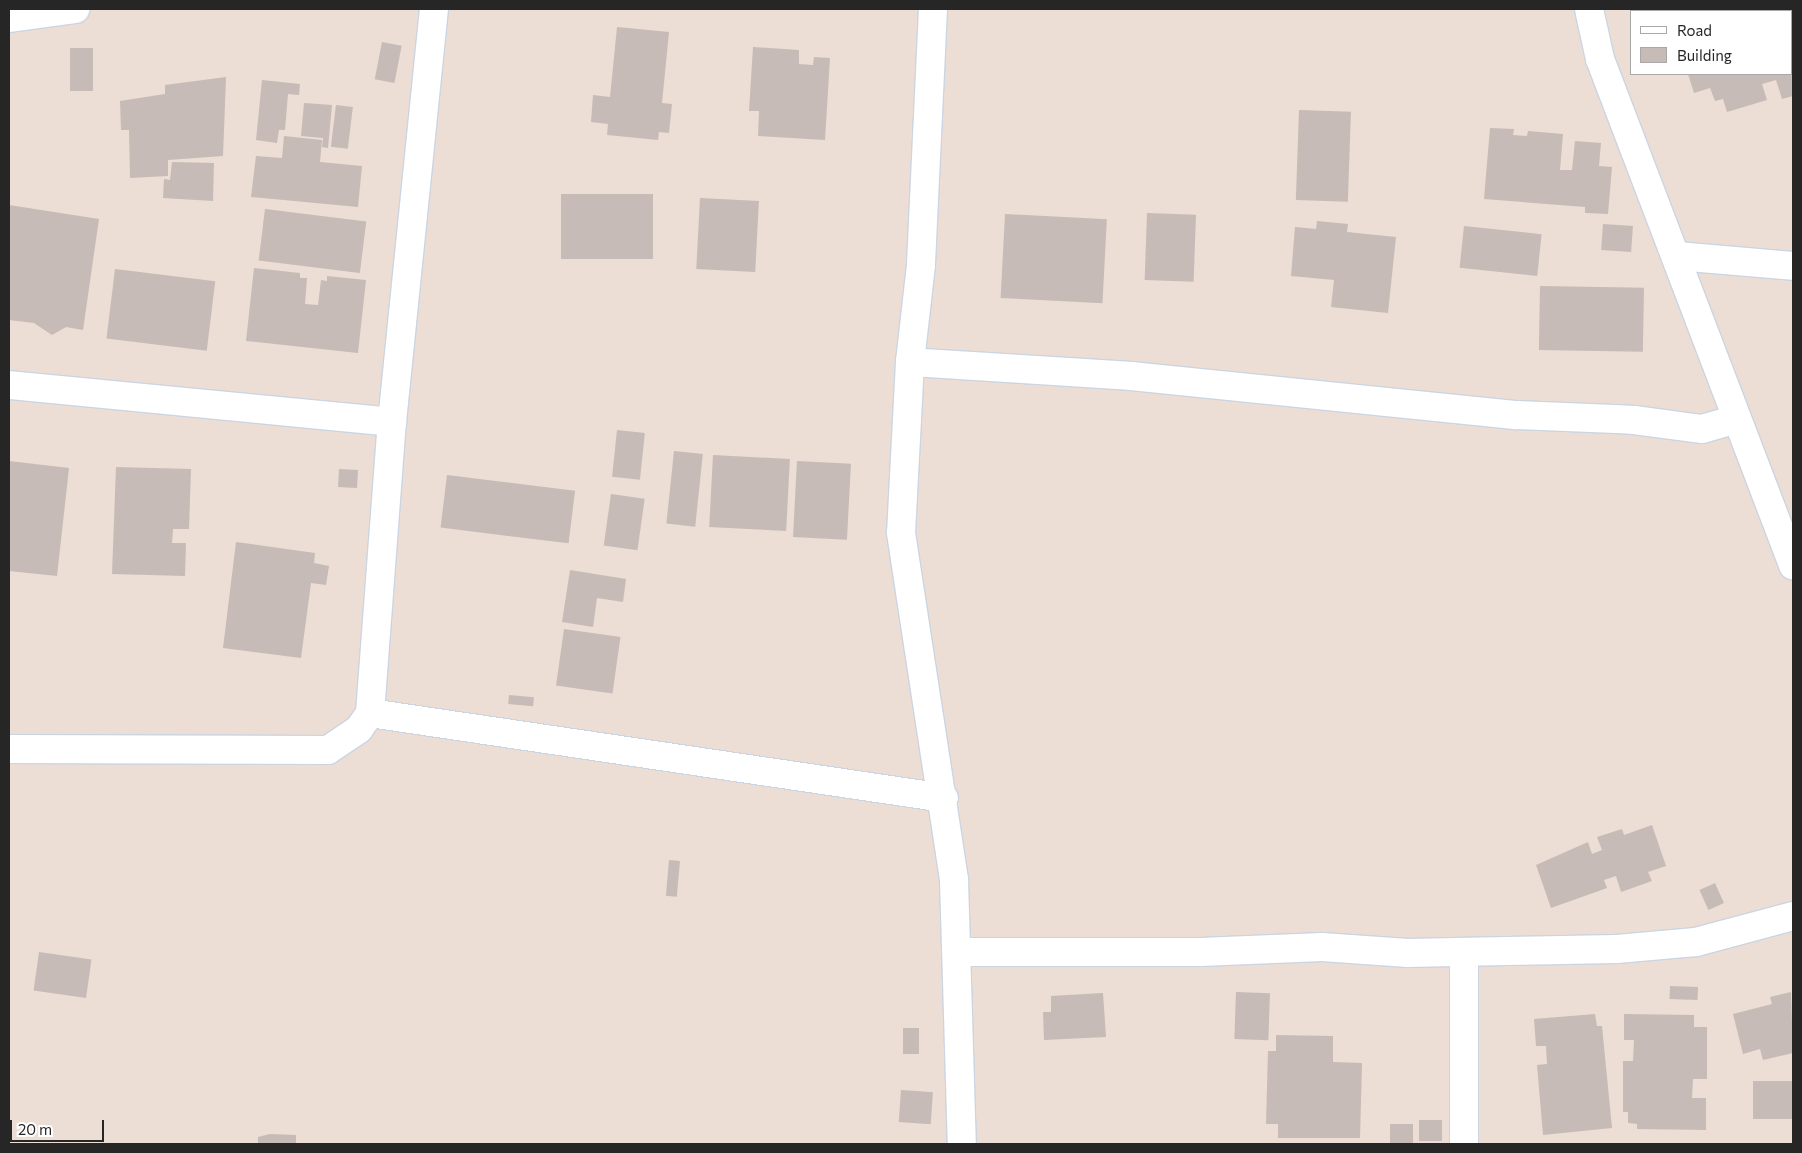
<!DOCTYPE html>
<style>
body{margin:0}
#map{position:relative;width:1802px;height:1153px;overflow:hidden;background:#ecddd5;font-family:Commissioner,sans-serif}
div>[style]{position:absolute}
.building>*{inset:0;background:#c6bbb6;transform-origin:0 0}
.roads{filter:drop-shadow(1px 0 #cbd5e2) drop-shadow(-1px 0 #cbd5e2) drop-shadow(0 1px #cbd5e2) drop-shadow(0 -1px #cbd5e2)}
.minor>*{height:28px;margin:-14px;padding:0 14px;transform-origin:14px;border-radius:14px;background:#fff}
span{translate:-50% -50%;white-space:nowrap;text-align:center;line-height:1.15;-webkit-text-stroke:4px #fff;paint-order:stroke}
.frame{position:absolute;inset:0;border:10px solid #262626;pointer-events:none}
.legend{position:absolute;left:1630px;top:10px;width:162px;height:65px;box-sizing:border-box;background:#fff;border:1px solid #a8a8a8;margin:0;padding:6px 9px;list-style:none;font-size:15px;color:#262626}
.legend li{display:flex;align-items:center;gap:10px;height:25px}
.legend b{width:25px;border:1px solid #a8a8a8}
.scale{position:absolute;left:10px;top:1120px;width:94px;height:22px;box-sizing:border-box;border:2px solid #262626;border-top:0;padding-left:6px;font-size:15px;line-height:18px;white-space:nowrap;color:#262626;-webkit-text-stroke:4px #fff;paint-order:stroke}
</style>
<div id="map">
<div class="building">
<i style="clip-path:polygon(617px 27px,669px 32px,662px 103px,672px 104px,669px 133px,659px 132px,658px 140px,607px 135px,608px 124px,591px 122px,593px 95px,610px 97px)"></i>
<i style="left:382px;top:42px;width:20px;height:38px;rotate:11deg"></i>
<i style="clip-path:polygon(753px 47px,799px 50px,799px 64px,813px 65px,814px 57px,830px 58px,825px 140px,758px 136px,759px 111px,749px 111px)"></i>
<i style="left:70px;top:48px;width:23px;height:43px"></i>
<i style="clip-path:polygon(1791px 58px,1793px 96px,1782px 99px,1776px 80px,1762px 84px,1767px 100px,1727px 112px,1723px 99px,1715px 101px,1710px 88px,1694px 93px,1688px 74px,1791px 74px)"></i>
<i style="clip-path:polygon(226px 77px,223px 156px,168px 160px,168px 176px,130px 178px,129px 130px,121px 130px,120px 101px,165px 94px,165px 85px)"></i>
<i style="clip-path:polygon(262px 80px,300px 84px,299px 95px,288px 94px,285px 130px,279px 130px,277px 143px,256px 140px)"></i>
<i style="clip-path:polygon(304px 103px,332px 105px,328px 148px,322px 147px,323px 138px,301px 136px)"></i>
<i style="left:336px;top:105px;width:17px;height:42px;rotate:7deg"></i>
<i style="left:1299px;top:110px;width:52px;height:90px;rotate:2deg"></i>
<i style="clip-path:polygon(1490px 128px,1514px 129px,1513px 135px,1527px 136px,1528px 131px,1563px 134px,1560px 170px,1572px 170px,1575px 141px,1601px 143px,1599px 166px,1612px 167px,1608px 214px,1585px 213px,1585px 207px,1484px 199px)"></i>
<i style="clip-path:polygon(284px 136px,322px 140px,320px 162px,362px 166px,358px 207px,251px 197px,256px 156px,282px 158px)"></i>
<i style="clip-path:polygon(172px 162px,214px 163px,213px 201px,163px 198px,164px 179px,170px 180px)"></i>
<i style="left:561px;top:194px;width:92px;height:65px"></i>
<i style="left:700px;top:198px;width:59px;height:71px;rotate:3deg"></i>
<i style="clip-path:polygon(9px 205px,99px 219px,83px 330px,66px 327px,52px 335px,34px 323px,9px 320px)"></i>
<i style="left:265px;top:209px;width:102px;height:52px;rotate:7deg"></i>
<i style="left:1147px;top:213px;width:49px;height:67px;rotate:2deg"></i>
<i style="left:1005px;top:214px;width:102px;height:84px;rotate:3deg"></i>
<i style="clip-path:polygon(1317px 221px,1348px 224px,1347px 232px,1396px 237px,1388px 313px,1331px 307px,1334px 280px,1291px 276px,1295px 227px,1316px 229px)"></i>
<i style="left:1603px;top:224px;width:30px;height:26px;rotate:4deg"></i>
<i style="left:1464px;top:226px;width:78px;height:42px;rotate:6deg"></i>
<i style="clip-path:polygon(254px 268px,300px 273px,300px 278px,307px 278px,305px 304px,318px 305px,321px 280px,327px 281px,327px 276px,366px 280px,358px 353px,246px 341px)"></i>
<i style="left:115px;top:269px;width:101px;height:70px;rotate:7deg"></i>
<i style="left:1540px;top:286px;width:104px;height:64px;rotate:1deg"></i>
<i style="left:617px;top:430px;width:28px;height:47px;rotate:6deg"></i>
<i style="left:674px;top:451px;width:29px;height:73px;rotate:6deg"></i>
<i style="left:713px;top:455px;width:77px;height:72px;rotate:3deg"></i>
<i style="clip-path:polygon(9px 461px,69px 468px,57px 576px,9px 571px)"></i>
<i style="left:797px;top:461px;width:54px;height:76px;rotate:3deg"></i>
<i style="clip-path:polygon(116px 467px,191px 469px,189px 529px,173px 529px,172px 543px,186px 543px,185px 576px,112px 574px)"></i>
<i style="left:339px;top:469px;width:19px;height:18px;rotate:3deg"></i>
<i style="left:447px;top:475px;width:129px;height:53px;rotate:7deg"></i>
<i style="left:611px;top:494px;width:34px;height:52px;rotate:8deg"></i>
<i style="clip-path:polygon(236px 542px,315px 553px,314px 563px,329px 566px,326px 585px,311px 583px,301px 658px,223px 648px)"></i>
<i style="clip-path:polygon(570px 570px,626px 579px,623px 602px,597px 598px,593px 627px,562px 622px)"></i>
<i style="left:564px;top:629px;width:57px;height:57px;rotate:8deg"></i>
<i style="left:509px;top:695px;width:25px;height:9px;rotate:5deg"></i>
<i style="clip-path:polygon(1652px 825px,1666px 866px,1648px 872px,1652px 881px,1621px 892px,1616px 876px,1604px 880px,1607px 888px,1551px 908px,1536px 865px,1588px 842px,1592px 854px,1602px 850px,1597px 837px,1622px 829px,1624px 835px)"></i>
<i style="left:669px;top:860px;width:11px;height:36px;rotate:5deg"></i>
<i style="left:1715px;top:883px;width:22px;height:17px;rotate:66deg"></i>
<i style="left:39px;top:952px;width:53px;height:39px;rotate:8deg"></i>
<i style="left:1670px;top:986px;width:28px;height:13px;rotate:2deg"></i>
<i style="left:1236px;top:992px;width:34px;height:47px;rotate:2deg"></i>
<i style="clip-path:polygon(1791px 992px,1793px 1053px,1763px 1060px,1760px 1049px,1743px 1054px,1733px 1014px,1772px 1004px,1770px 997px)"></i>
<i style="clip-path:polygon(1103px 993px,1106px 1037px,1044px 1040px,1043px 1012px,1051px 1012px,1051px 996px)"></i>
<i style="clip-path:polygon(1595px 1014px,1597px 1026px,1602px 1026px,1612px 1128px,1543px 1135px,1537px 1065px,1547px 1064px,1546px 1046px,1536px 1046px,1534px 1019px)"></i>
<i style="clip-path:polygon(1624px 1014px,1694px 1015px,1694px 1027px,1707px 1027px,1707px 1079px,1693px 1079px,1692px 1098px,1706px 1098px,1706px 1130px,1637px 1129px,1637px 1124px,1628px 1123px,1628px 1112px,1623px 1112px,1623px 1061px,1633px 1061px,1634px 1040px,1624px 1040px)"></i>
<i style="left:903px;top:1028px;width:16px;height:26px"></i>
<i style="clip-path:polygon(1276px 1035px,1333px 1036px,1333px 1062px,1362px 1063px,1360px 1138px,1278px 1138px,1278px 1124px,1266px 1124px,1268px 1051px,1276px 1051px)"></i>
<i style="left:1793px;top:1081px;width:38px;height:40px;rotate:90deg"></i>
<i style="left:901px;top:1090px;width:32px;height:32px;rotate:4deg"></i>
<i style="left:1419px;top:1120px;width:23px;height:21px"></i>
<i style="left:1390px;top:1124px;width:23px;height:20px"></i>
<i style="clip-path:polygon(270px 1134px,296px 1135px,296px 1144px,258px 1144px,258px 1137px)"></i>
</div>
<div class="roads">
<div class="minor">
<i style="left:933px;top:9px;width:256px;rotate:92.7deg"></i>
<i style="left:921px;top:265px;width:98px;rotate:96.5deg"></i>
<i style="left:910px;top:362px;width:171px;rotate:93deg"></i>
<i style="left:901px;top:533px;width:351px;rotate:81.3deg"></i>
<i style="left:954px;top:880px;width:264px;rotate:88.3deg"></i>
<i style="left:1589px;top:9px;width:51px;rotate:77.6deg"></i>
<i style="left:1600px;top:59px;width:542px;rotate:69.12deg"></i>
<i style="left:9px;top:18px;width:67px;rotate:-7.8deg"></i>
<i style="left:1677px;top:256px;width:116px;rotate:4.9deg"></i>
<i style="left:910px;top:362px;width:221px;rotate:3.6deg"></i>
<i style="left:1131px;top:376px;width:388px;rotate:5.8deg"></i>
<i style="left:1517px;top:415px;width:117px;rotate:2.4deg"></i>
<i style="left:1634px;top:420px;width:69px;rotate:7.5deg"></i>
<i style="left:1702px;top:429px;width:36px;rotate:-16deg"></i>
<i style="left:9px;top:385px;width:385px;rotate:5.5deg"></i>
<i style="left:370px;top:713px;width:292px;rotate:-85.7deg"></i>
<i style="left:392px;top:422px;width:415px;rotate:-84.2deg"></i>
<i style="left:9px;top:749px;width:319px;rotate:0.2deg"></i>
<i style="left:328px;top:750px;width:37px;rotate:-34deg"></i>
<i style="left:359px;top:729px;width:19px;rotate:-55deg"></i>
<i style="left:370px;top:713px;width:580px;rotate:8.42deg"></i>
<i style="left:958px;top:952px;width:243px"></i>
<i style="left:1201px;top:952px;width:121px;rotate:-2.4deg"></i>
<i style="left:1322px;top:947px;width:86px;rotate:4deg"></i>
<i style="left:1408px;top:953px;width:209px;rotate:-1.1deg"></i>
<i style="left:1617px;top:949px;width:79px;rotate:-5.1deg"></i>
<i style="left:1696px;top:942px;width:100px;rotate:-15deg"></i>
<i style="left:1464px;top:1144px;width:192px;rotate:-90deg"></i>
</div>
</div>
<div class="frame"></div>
<ul class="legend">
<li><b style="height:6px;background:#fff"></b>Road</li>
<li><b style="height:14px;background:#c6bbb6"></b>Building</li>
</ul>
<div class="scale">20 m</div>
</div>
